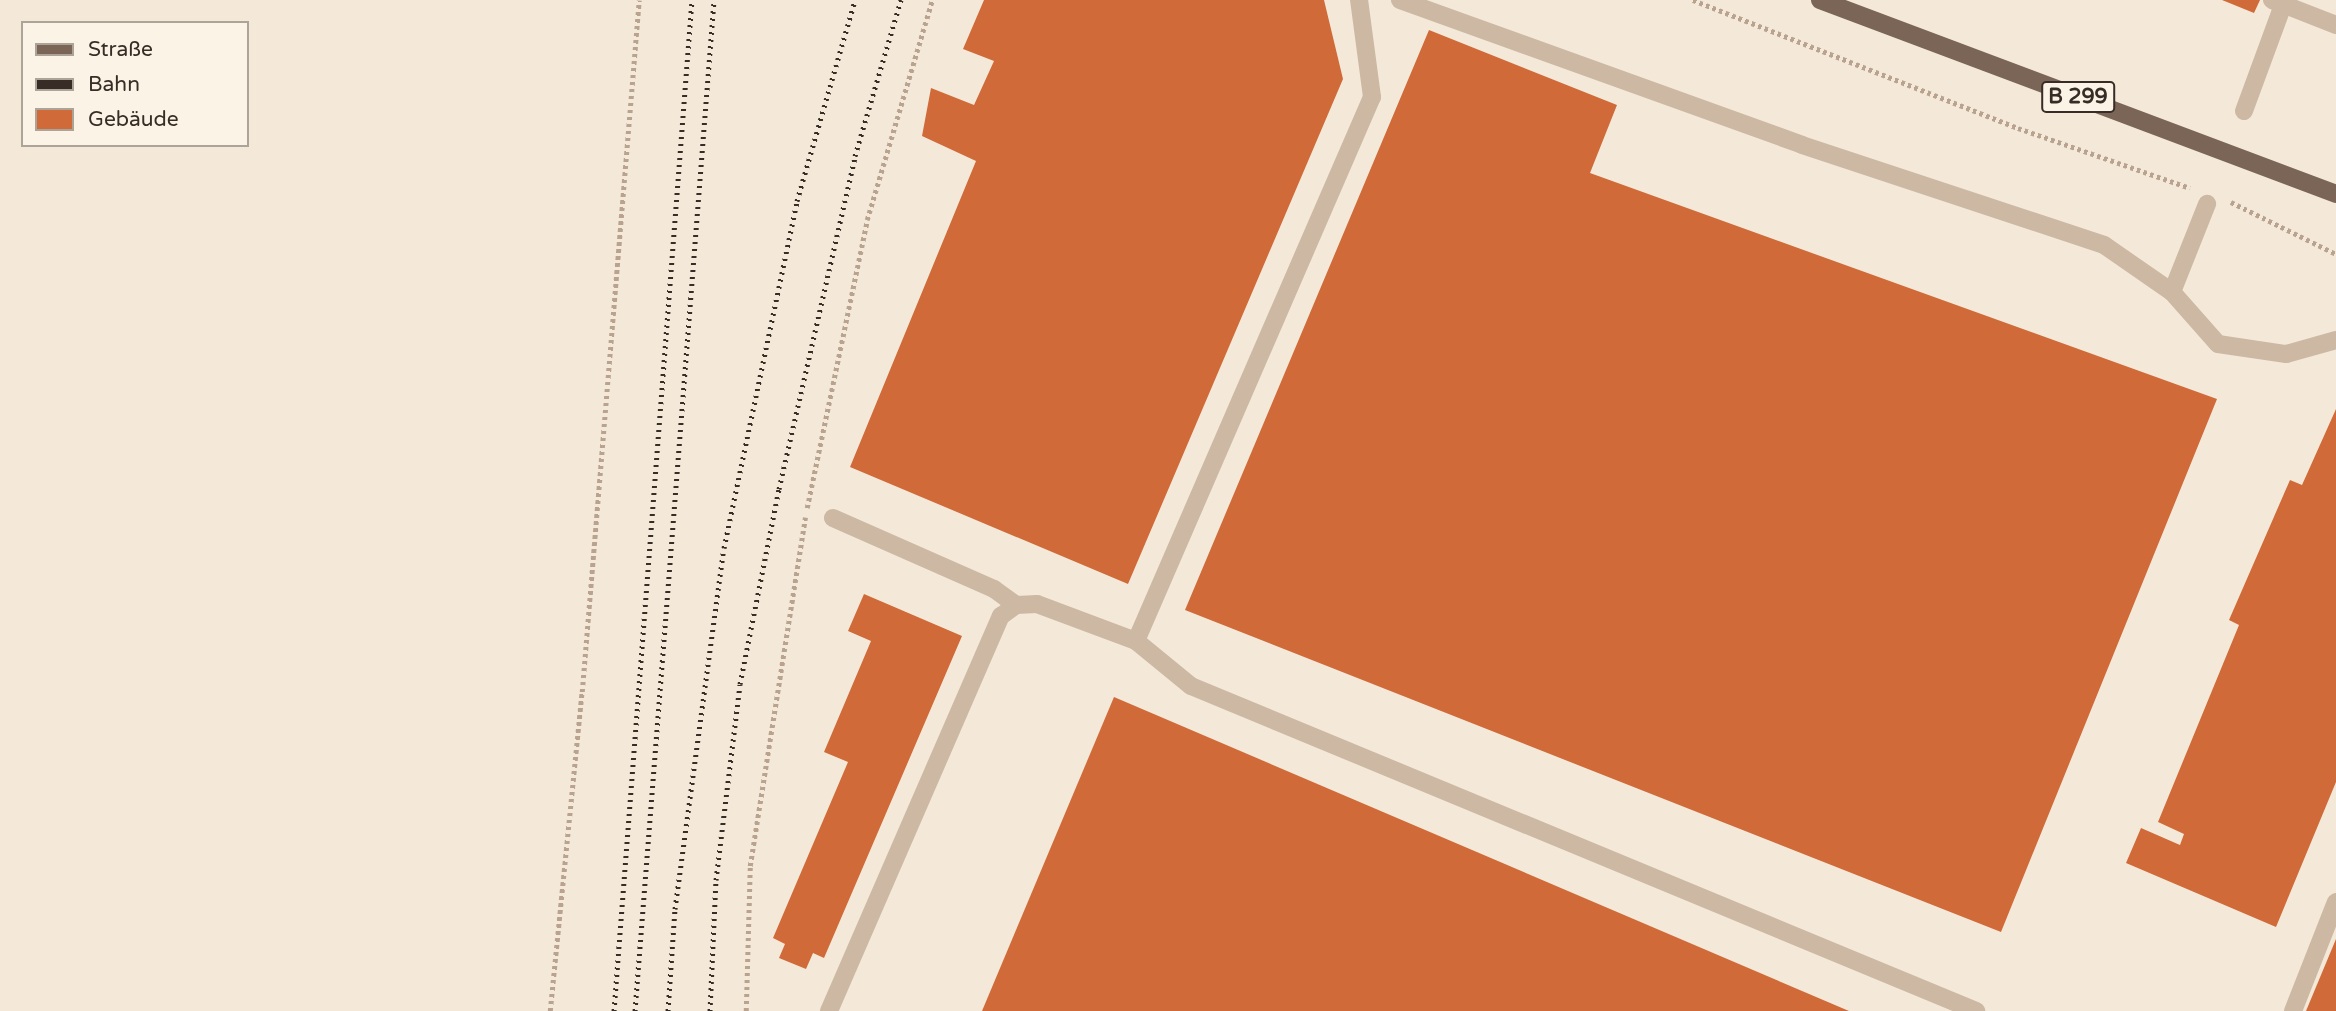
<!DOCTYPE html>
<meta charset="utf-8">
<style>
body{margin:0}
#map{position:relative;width:2336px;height:1011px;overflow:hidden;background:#f4e9d8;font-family:"Varela Round",sans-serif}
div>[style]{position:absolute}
.building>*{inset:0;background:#d16a39}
.path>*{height:4.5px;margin-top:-2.25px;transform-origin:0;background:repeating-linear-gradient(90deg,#b9a38e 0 3.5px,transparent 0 7px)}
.lane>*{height:18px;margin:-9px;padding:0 9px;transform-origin:9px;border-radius:9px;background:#cdb9a3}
.primary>*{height:18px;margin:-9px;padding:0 9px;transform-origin:9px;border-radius:9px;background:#7b6556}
.rail>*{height:5px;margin-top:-2.5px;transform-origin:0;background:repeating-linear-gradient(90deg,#372d26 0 2px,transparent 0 7px)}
span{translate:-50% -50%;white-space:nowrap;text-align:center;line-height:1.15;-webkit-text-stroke:5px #fbf3e5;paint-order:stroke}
.shield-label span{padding:2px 5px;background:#fbf3e5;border:2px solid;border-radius:5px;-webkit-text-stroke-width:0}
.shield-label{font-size:21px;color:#372d26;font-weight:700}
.legend{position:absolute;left:21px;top:21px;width:228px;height:126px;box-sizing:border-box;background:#fbf3e5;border:2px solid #ada499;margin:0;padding:9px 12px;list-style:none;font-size:21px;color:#372d26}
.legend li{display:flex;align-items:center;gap:14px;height:35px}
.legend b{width:35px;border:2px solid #ada499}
</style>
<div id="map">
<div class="building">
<i style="clip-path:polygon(984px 0,1324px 0,1343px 79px,1128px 584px,850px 467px,976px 161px,922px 136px,931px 88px,974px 105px,994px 61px,963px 49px)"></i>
<i style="clip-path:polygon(2222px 0,2260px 0,2254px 13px)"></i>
<i style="clip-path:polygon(1429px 30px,1617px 105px,1590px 173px,2217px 399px,2001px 932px,1185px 610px)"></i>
<i style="clip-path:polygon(2336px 409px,2336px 782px,2276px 927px,2126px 863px,2141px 828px,2180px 845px,2184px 834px,2158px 822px,2239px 625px,2229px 620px,2290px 480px,2302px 485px)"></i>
<i style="clip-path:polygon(864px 594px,962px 636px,824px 958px,813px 953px,806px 969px,779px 958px,785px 944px,773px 938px,848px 762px,824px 752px,871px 641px,848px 631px)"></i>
<i style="clip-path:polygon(1114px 697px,1849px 1011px,982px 1011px)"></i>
<i style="clip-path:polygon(2336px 939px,2336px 1011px,2306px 1011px)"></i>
</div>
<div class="path">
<i style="left:1693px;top:0;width:349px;rotate:21.5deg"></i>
<i style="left:2018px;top:128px;width:182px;rotate:19.2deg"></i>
<i style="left:2231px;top:202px;width:117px;rotate:26.3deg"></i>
<i style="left:807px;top:508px;width:294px;rotate:-78.2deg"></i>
<i style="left:867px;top:220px;width:229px;rotate:-73.5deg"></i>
<i style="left:550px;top:1011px;width:321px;rotate:-84.3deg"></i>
<i style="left:582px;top:692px;width:694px;rotate:-85.29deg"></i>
<i style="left:746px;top:1011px;width:145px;rotate:-88.4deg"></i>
<i style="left:750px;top:866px;width:353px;rotate:-81deg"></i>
</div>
<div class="lane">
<i style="left:1400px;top:0;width:427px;rotate:19.8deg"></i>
<i style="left:1802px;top:145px;width:318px;rotate:18.3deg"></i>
<i style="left:2104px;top:245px;width:83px;rotate:34.7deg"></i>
<i style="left:2172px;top:292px;width:69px;rotate:48.5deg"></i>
<i style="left:2218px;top:344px;width:69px;rotate:8.4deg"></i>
<i style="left:2286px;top:354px;width:52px;rotate:-15.6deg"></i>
<i style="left:2272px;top:0;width:69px;rotate:21.3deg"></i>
<i style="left:2244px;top:111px;width:113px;rotate:-69.8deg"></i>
<i style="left:2172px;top:292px;width:95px;rotate:-68.3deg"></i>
<i style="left:833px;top:518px;width:176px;rotate:23.8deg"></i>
<i style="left:994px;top:589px;width:27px;rotate:36deg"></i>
<i style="left:1136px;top:641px;width:71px;rotate:39.3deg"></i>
<i style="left:1191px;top:686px;width:850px;rotate:22.49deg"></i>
<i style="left:829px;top:1011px;width:431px;rotate:-66.5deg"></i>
<i style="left:1001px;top:616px;width:19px;rotate:-36deg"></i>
<i style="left:1016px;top:605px;width:21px;rotate:-3deg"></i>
<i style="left:1037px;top:604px;width:106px;rotate:20.5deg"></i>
<i style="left:1136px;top:641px;width:593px;rotate:-66.55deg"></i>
<i style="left:1372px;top:97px;width:98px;rotate:-97.6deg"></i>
<i style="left:2293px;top:1011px;width:117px;rotate:-68.5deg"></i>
</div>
<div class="primary">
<i style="left:1820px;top:0;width:551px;rotate:20.6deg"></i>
</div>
<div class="rail">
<i style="left:614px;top:1011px;width:1014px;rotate:-85.59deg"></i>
<i style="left:635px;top:1011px;width:1014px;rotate:-85.53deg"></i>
<i style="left:668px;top:1011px;width:102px;rotate:-86.1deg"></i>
<i style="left:675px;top:909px;width:364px;rotate:-82.3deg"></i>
<i style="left:724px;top:548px;width:355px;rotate:-78.1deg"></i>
<i style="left:797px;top:201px;width:209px;rotate:-73.9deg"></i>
<i style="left:710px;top:1011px;width:131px;rotate:-87.4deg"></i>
<i style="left:716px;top:880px;width:197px;rotate:-83deg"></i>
<i style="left:740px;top:684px;width:199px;rotate:-78.7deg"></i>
<i style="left:779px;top:489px;width:342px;rotate:-77.1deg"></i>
<i style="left:855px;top:156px;width:163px;rotate:-73.6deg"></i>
</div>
<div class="shield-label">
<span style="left:2078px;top:97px">B 299</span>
</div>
<ul class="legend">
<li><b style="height:9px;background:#7b6556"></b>Straße</li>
<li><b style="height:9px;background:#372d26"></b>Bahn</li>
<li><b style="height:19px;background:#d16a39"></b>Gebäude</li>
</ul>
</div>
